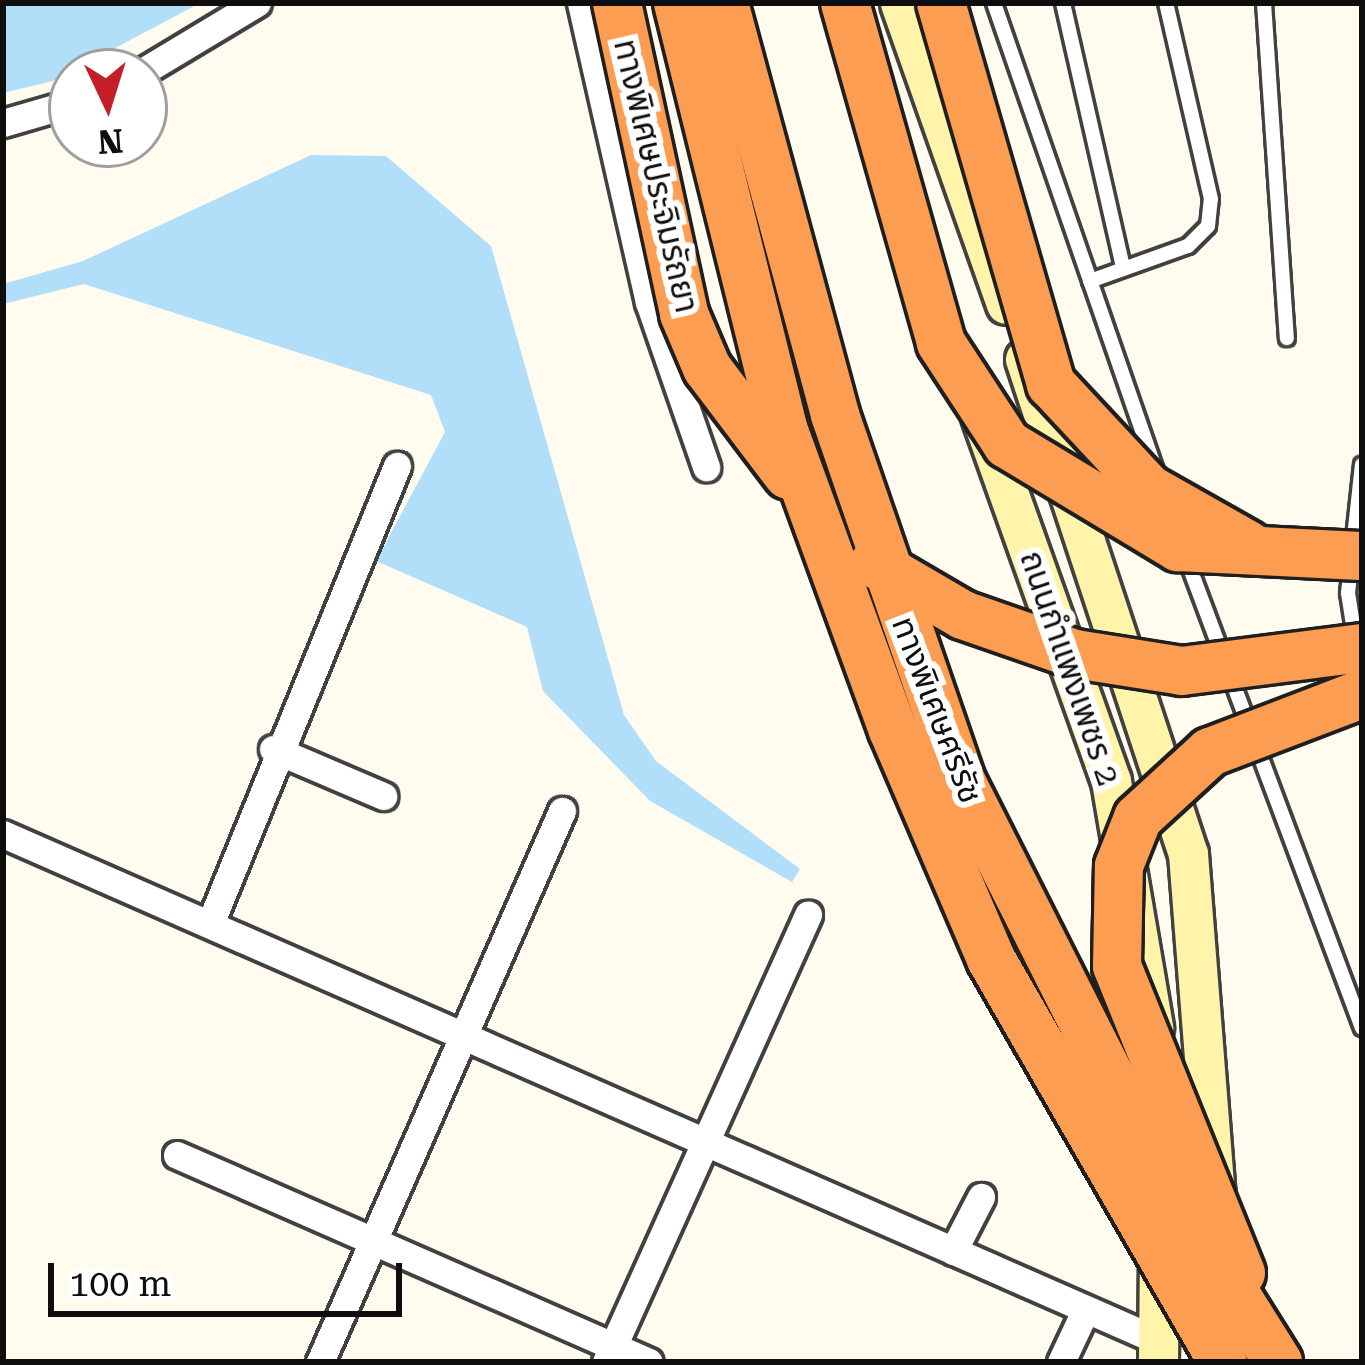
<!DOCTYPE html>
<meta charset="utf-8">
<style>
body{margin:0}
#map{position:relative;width:1365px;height:1365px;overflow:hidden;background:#fffcef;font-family:"Roboto Serif","Noto Sans Thai",serif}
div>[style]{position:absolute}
.water>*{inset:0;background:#b1dff9}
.roads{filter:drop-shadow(3px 0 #414141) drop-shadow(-3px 0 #414141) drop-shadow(0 3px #414141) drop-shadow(0 -3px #414141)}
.lane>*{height:14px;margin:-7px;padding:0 7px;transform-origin:7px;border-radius:7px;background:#fff}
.street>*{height:27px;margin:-13.5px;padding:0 13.5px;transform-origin:13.5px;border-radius:13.5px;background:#fff}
.secondary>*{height:39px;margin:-19.5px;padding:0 19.5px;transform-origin:19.5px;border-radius:19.5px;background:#fff4aa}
.bridges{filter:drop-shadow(3px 0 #1f1f1f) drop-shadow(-3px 0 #1f1f1f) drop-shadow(0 3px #1f1f1f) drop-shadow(0 -3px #1f1f1f)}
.highway-bridge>*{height:48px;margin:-24px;padding:0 24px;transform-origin:24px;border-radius:24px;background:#fc9d51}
span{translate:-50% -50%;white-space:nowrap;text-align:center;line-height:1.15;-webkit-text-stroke:12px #fff;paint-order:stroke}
.street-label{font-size:33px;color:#0e0e0e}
.frame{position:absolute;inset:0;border:6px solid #0e0e0e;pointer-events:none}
.north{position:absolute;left:48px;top:48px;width:120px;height:120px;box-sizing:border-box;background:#fff;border:3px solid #9f9f9f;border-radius:50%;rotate:176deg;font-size:33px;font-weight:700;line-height:48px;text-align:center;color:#0e0e0e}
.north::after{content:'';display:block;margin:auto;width:42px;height:54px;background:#c61e29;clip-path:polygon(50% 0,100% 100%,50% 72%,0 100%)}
.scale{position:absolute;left:48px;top:1263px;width:354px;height:54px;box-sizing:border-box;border:6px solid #0e0e0e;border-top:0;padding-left:15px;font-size:36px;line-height:42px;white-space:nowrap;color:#0e0e0e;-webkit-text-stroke:9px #fff;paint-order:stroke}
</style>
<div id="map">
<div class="water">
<i style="clip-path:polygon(3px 3px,200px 3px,53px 81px,3px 93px)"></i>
<i style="clip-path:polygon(311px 155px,386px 156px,491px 246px,624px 715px,656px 761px,800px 869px,792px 882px,650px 801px,543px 691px,527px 627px,376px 561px,445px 432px,431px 395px,84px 284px,3px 304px,3px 284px,83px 261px)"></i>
</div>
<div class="roads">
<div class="lane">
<i style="left:994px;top:3px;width:496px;rotate:70.9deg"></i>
<i style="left:1063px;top:3px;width:272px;rotate:77.2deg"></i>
<i style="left:1264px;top:3px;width:336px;rotate:86.1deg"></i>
<i style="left:1090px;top:281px;width:104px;rotate:-19.7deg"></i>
<i style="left:1188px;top:246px;width:28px;rotate:-45deg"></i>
<i style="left:1208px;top:226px;width:27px;rotate:-84deg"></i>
<i style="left:1211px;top:199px;width:201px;rotate:-102.9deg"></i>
<i style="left:1185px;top:555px;width:505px;rotate:69.48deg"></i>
<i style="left:1355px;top:638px;width:46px;rotate:-98.8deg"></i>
<i style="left:1348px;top:593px;width:129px;rotate:-83.8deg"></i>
</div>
<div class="street">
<i style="left:581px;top:3px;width:307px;rotate:77.2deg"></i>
<i style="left:649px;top:302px;width:175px;rotate:70.9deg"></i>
<i style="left:142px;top:72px;width:134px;rotate:-31deg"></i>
<i style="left:3px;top:123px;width:72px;rotate:-16.2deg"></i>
<i style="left:273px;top:749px;width:120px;rotate:23.1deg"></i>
<i style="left:3px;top:834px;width:1260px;rotate:23.68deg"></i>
<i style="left:210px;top:924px;width:495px;rotate:-67.8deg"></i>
<i style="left:177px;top:1155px;width:515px;rotate:23.68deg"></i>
<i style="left:953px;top:1251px;width:61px;rotate:-62.6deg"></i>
<i style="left:320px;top:1362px;width:602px;rotate:-66.29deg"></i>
<i style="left:606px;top:1362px;width:491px;rotate:-65.7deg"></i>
<i style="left:1061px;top:1362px;width:56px;rotate:-64.8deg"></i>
</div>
<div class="secondary">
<i style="left:900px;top:3px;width:319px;rotate:70.6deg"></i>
<i style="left:1025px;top:359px;width:521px;rotate:71.77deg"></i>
<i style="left:1188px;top:854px;width:343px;rotate:85.5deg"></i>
<i style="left:981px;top:416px;width:387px;rotate:70.4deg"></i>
<i style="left:1111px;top:781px;width:250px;rotate:80.3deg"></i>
<i style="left:1158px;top:1362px;width:115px;rotate:-89.5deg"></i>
</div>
</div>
<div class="bridges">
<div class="highway-bridge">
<i style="left:617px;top:3px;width:318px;rotate:77.8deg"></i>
<i style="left:684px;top:314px;width:59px;rotate:66.9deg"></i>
<i style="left:707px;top:368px;width:134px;rotate:52.9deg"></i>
<i style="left:678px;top:3px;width:438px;rotate:76.1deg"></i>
<i style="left:783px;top:428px;width:321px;rotate:70deg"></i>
<i style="left:893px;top:730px;width:249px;rotate:66.8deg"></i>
<i style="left:991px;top:959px;width:465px;rotate:60.1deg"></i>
<i style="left:724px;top:3px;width:427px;rotate:74.9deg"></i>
<i style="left:835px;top:415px;width:387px;rotate:71deg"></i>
<i style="left:961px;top:781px;width:435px;rotate:63.2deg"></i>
<i style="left:1157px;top:1169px;width:228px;rotate:57.9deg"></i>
<i style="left:845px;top:3px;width:353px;rotate:74.2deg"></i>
<i style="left:941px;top:343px;width:121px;rotate:56.8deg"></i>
<i style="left:1007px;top:444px;width:200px;rotate:31.1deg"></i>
<i style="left:1178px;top:547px;width:184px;rotate:2.8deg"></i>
<i style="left:941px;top:3px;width:397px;rotate:73.9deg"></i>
<i style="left:1051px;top:384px;width:144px;rotate:47deg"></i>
<i style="left:1149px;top:489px;width:114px;rotate:29.5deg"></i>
<i style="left:874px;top:563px;width:103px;rotate:30.3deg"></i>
<i style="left:963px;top:615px;width:119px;rotate:19.2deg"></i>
<i style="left:1075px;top:654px;width:108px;rotate:9deg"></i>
<i style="left:1182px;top:671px;width:181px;rotate:-7.3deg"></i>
<i style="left:1241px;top:1273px;width:331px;rotate:-112deg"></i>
<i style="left:1117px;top:966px;width:100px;rotate:-88.9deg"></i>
<i style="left:1119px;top:866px;width:52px;rotate:-68.4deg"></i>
<i style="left:1138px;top:818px;width:98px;rotate:-42.5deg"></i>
<i style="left:1210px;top:752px;width:163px;rotate:-20.9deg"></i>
</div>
</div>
<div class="street-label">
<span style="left:656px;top:176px;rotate:77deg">ทางพิเศษประจิมรัถยา</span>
<span style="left:1070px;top:668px;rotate:71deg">ถนนกำแพงเพชร 2</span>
<span style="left:937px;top:710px;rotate:69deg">ทางพิเศษศรีรัช</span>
</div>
<div class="frame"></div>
<div class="north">N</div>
<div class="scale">100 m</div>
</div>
